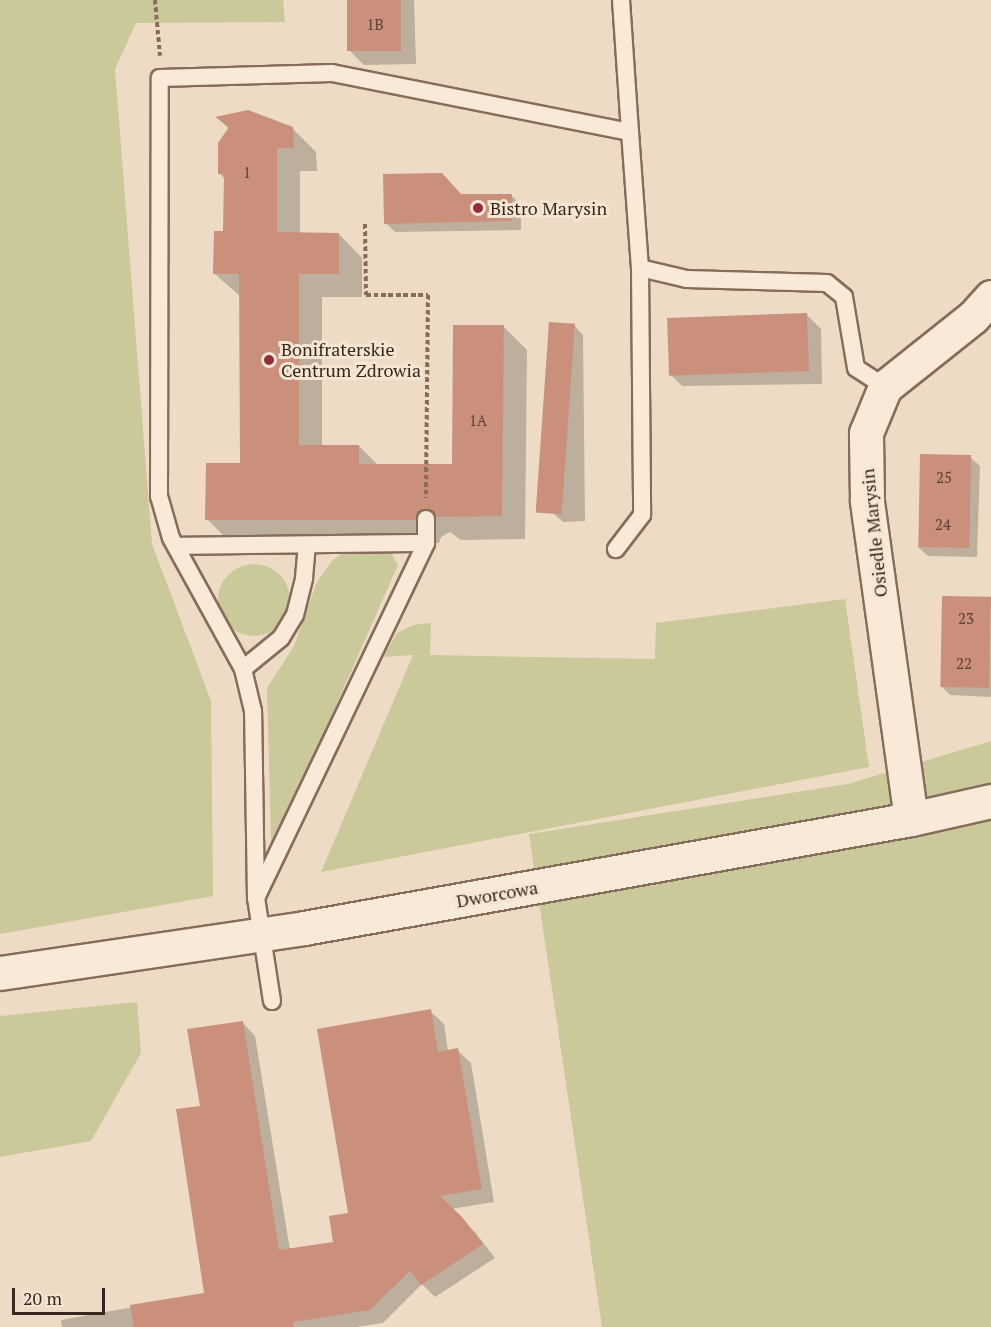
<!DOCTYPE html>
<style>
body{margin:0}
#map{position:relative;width:991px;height:1327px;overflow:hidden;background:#eddbc5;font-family:"PT Serif",serif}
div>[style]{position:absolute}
.green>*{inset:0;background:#cbc999}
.round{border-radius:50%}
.shadow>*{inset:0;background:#0003}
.building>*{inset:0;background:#ca907c;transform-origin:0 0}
.path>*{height:4px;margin-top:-2px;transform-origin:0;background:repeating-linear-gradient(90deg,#876c5b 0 4.5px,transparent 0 7.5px)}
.roads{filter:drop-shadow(2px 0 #876c5b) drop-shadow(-2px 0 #876c5b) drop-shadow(0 2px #876c5b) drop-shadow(0 -2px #876c5b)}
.lane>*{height:16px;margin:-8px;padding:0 8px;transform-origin:8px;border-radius:8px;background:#f8e9d8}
.street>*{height:33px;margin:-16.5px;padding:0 16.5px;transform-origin:16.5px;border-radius:16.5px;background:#f8e9d8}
.dots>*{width:16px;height:16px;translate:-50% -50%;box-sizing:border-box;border:3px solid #f5e6d4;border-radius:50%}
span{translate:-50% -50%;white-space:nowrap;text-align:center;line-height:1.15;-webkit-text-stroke:6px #f5e6d4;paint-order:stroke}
.number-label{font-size:15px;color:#5c4136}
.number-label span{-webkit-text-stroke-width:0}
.poi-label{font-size:18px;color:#38271f}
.left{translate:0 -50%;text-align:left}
.street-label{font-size:18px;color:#38271f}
.scale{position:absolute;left:12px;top:1288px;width:93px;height:27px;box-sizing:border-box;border:3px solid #38271f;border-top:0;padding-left:8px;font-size:18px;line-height:21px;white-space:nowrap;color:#38271f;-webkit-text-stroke:4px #f5e6d4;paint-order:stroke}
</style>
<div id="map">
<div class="green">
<i style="clip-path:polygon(0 0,283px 0,285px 22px,136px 23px,115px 69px,152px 544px,211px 701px,213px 896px,0 934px)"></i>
<i style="clip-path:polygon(344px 552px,391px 553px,398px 565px,275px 844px,271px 842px,267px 688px,294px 646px,316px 584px,331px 562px)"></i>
<i class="round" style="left:218px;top:564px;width:72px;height:72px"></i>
<i style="clip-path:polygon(845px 599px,869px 767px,321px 872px,413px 655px,383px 657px,397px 633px,413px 625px,431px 623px,430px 655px,655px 659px,656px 623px)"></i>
<i style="clip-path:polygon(991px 741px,991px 1327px,602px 1327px,529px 834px,848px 784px)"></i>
<i style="clip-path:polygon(137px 1002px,141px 1053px,91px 1141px,0 1157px,0 1016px)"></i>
</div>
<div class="shadow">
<i style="clip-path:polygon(349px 0,414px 0,416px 64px,364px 65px,350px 51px)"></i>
<i style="clip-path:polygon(218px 118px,292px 128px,316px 152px,317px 171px,300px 171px,300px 234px,339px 234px,362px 258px,362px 297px,322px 297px,322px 446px,359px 446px,378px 465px,454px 465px,504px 327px,527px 350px,525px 539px,461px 540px,450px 532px,441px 537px,439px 543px,231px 543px,207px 519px,241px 464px,241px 297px,215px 274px,224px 233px,225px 179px,220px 174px,229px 129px)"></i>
<i style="clip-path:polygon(511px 195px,521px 205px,521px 230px,395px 232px,386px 223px,462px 196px)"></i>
<i style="clip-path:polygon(807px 315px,821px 329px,822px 384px,682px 386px,668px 372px)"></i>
<i style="clip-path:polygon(574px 325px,583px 335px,585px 521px,563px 522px,553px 513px)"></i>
<i style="clip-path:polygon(970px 457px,980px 466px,977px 557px,928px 556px,918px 547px)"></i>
<i style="clip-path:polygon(990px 599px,991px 697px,950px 695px,941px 686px)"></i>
<i style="clip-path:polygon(430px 1011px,444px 1024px,448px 1052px,457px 1050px,471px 1063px,494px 1202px,451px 1209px,475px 1232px,495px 1258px,435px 1297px,422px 1284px,383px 1323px,356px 1327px,62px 1327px,61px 1320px,206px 1294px,201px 1108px,242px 1022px,255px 1036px,290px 1250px,335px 1243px,350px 1214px)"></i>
</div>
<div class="building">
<i style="left:347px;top:0;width:54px;height:51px"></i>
<i style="clip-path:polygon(248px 110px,293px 127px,294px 148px,277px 148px,277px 232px,339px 233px,339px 274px,299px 274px,299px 445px,359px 445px,359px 464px,452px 464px,453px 325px,504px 325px,502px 516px,436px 517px,432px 510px,425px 509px,417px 513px,416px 520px,205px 520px,206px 463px,240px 463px,239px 274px,213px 274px,214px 231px,223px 231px,224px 174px,218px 174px,218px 143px,229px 127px,215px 117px)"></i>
<i style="clip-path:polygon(442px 173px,461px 194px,512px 194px,512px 221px,384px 224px,383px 174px)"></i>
<i style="left:807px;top:313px;width:58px;height:140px;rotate:88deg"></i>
<i style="left:549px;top:322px;width:26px;height:191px;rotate:4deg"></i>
<i style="left:920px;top:454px;width:51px;height:93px;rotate:1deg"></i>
<i style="left:942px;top:596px;width:49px;height:91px;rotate:1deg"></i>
<i style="clip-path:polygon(431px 1009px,438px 1052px,458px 1048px,482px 1189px,440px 1196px,462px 1217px,483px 1244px,421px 1285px,410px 1271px,370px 1310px,293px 1322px,294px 1327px,134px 1327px,130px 1305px,204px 1293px,176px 1109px,200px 1106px,187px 1029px,243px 1021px,279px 1250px,333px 1242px,329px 1216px,348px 1213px,317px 1029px)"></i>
</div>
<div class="path">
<i style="left:155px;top:0;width:56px;rotate:84.9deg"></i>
<i style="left:365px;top:224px;width:71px;rotate:89.2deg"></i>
<i style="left:366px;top:295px;width:62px"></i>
<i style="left:428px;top:295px;width:203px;rotate:90.6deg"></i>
</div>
<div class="roads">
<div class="lane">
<i style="left:621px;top:0;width:132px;rotate:86.1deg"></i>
<i style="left:640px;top:268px;width:48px;rotate:13.2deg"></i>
<i style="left:687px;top:279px;width:140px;rotate:1.6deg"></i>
<i style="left:827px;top:283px;width:22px;rotate:39deg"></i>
<i style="left:844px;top:297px;width:72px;rotate:80.4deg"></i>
<i style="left:856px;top:368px;width:35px;rotate:33deg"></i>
<i style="left:176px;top:546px;width:250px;rotate:-0.7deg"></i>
<i style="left:243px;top:669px;width:49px;rotate:-39.2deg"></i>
<i style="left:281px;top:638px;width:27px;rotate:-59deg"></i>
<i style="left:295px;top:615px;width:38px;rotate:-76deg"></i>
<i style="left:304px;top:578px;width:33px;rotate:-85deg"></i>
<i style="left:256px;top:898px;width:187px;rotate:-90.9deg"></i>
<i style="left:253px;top:711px;width:43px;rotate:-103.4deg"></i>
<i style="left:243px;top:669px;width:149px;rotate:-118.8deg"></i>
<i style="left:171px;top:538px;width:44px;rotate:-105.9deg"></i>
<i style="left:159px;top:496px;width:418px;rotate:-89.9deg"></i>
<i style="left:160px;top:78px;width:172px;rotate:-1.7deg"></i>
<i style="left:332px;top:73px;width:304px;rotate:11.2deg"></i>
<i style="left:630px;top:132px;width:136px;rotate:85.8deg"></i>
<i style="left:640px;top:268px;width:247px;rotate:89.5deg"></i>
<i style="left:642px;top:515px;width:43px;rotate:127.4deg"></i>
<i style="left:272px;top:1001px;width:104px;rotate:-98.8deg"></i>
<i style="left:256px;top:898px;width:394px;rotate:-64.4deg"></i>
<i style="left:426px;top:543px;width:24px;rotate:-90deg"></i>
</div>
<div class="street">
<i style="left:911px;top:819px;width:322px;rotate:-97.9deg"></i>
<i style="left:867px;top:500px;width:67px;rotate:-90.9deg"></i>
<i style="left:866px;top:433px;width:50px;rotate:-67.6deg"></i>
<i style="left:885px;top:387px;width:112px;rotate:-38.5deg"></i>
<i style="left:973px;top:317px;width:27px;rotate:-48deg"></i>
<i style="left:0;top:973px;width:307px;rotate:-8.4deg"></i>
<i style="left:304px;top:928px;width:617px;rotate:-10.18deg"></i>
<i style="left:911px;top:819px;width:82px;rotate:-12.7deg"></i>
</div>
</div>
<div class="dots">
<i style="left:478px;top:208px;background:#952d3e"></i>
<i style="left:269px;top:360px;background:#952d3e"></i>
</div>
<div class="number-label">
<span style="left:375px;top:25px">1B</span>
<span style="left:247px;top:173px">1</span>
<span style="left:478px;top:421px">1A</span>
<span style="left:944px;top:478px">25</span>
<span style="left:943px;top:525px">24</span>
<span style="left:966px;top:619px">23</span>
<span style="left:964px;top:664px">22</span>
</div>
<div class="poi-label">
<span class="left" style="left:490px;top:208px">Bistro Marysin</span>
<span class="left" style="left:281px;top:360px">Bonifraterskie<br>Centrum Zdrowia</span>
</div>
<div class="street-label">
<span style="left:874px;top:533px;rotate:-96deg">Osiedle Marysin</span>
<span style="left:497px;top:894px;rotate:-10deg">Dworcowa</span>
</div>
<div class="scale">20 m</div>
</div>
